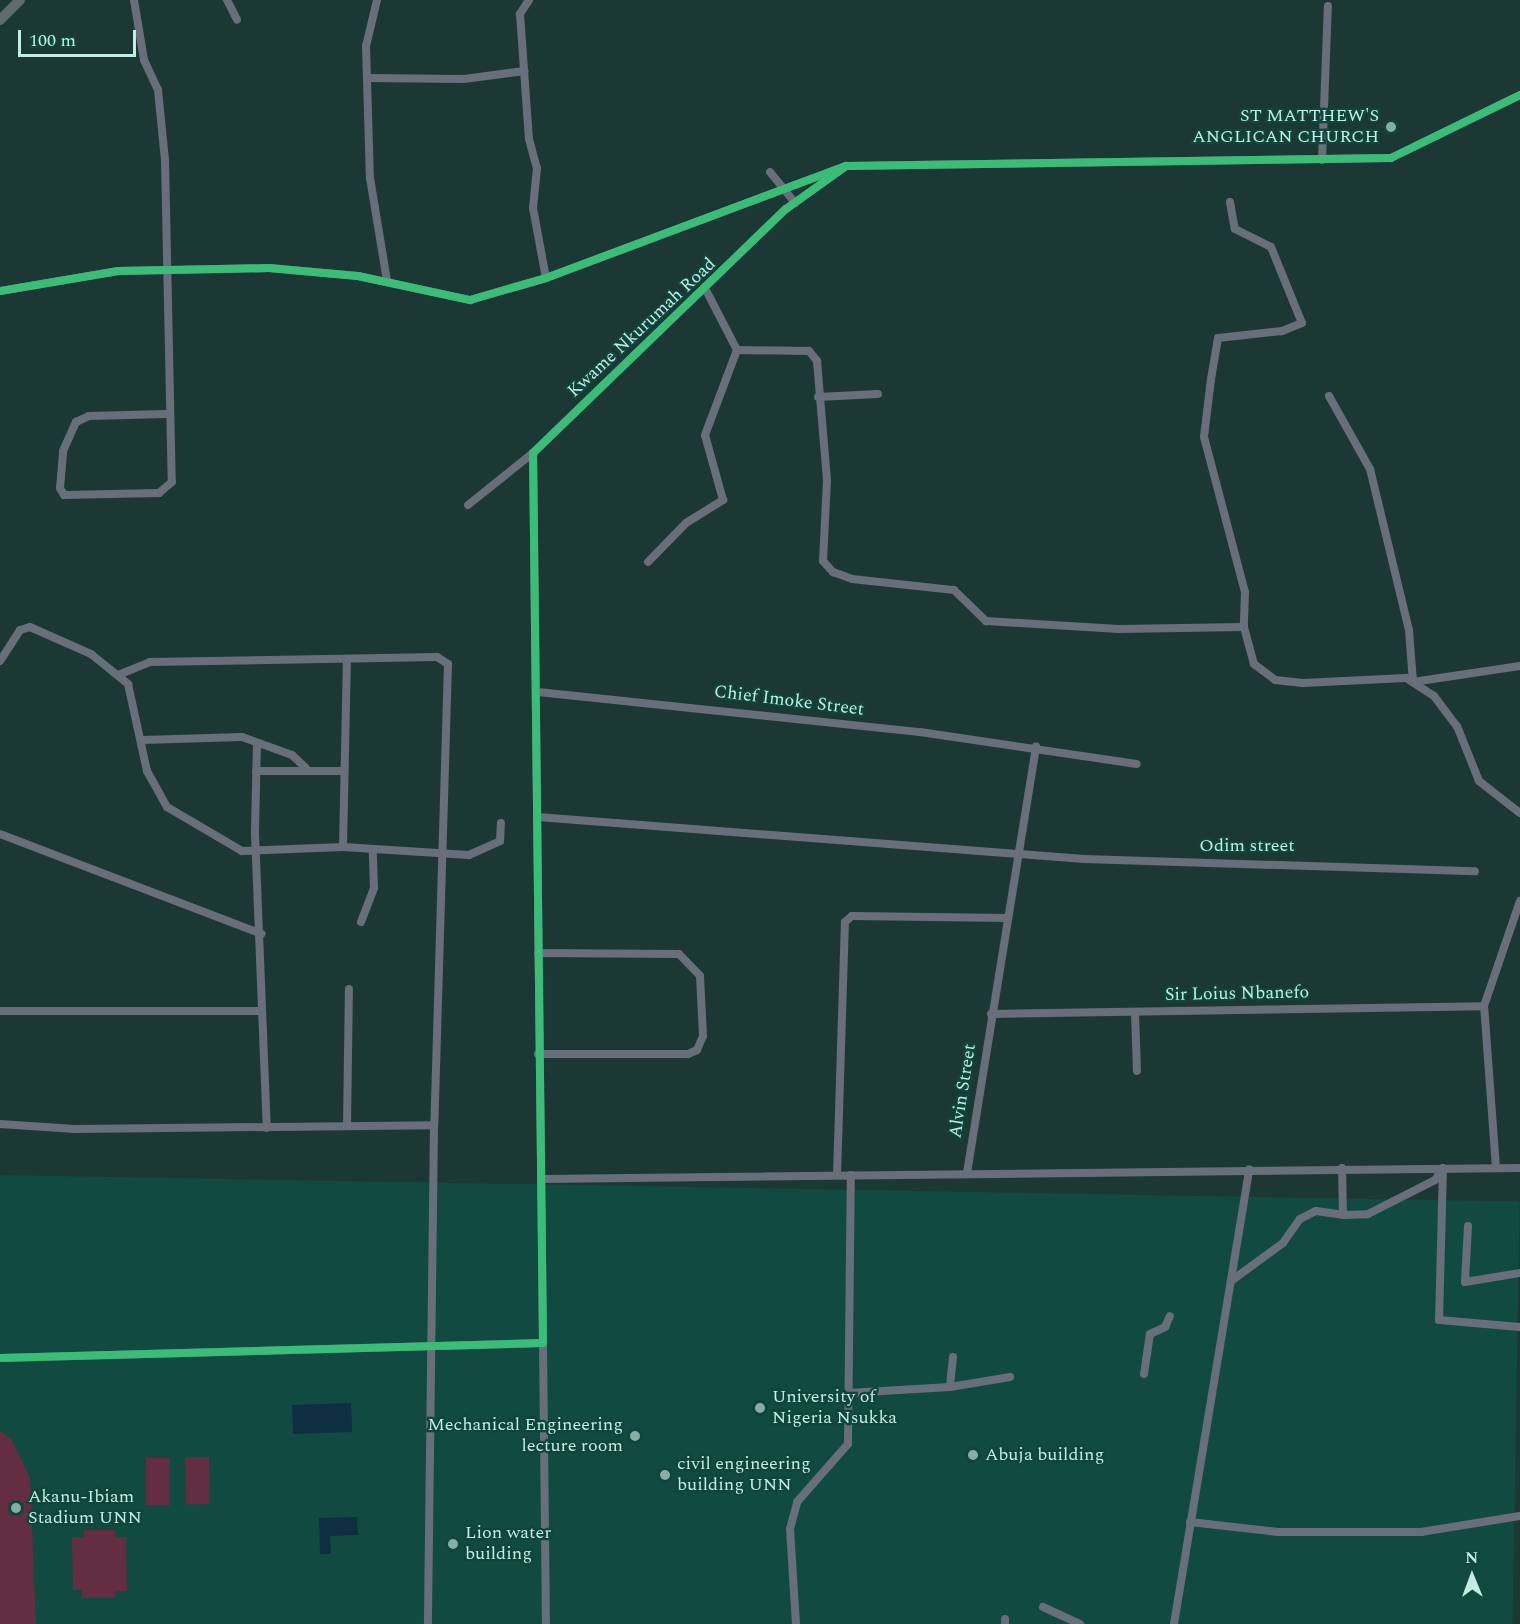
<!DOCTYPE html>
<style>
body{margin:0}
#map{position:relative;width:1520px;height:1624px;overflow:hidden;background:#1c3834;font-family:Spectral,serif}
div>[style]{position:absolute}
.built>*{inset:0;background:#114a41;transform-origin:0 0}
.green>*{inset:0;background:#632e42;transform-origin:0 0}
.water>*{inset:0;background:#0e2f41;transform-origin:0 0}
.minor>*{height:8px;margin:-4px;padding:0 4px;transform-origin:4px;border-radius:4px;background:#686f7a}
.major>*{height:10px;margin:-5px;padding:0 5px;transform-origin:5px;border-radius:5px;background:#606e73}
.cycleway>*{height:8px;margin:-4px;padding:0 4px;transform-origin:4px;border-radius:4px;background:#3abd76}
.dots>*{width:16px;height:16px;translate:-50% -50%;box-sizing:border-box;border:3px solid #0f453c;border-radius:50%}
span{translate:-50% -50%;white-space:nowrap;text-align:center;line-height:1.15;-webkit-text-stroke:4.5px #0f453c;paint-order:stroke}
.poi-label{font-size:18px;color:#c1ede2}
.right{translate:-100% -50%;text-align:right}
.left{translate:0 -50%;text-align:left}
.street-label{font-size:18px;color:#c1ede2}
.north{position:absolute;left:1442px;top:1546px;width:60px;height:60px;-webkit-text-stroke:4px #0f453c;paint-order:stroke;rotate:359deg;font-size:16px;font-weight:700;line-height:24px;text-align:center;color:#c1ede2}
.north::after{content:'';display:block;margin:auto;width:21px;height:27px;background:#c1ede2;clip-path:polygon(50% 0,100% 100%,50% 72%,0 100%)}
.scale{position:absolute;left:18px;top:30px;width:118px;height:27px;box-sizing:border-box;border:3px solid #c1ede2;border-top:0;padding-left:8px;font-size:18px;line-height:21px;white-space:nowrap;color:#c1ede2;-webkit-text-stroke:4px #0f453c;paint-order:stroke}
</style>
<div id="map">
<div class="built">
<i style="left:0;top:1175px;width:1520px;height:449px;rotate:1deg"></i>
</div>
<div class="green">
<i style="clip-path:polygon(0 1431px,12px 1440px,30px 1478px,36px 1624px,0 1624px)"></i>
<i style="left:209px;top:1457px;width:47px;height:24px;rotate:89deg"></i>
<i style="left:146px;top:1458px;width:24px;height:47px"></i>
<i style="clip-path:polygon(84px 1530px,115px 1530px,115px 1537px,126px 1537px,127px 1591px,115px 1591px,115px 1598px,82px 1598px,82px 1590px,73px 1590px,72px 1537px,84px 1537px)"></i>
</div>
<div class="water">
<i style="left:351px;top:1403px;width:29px;height:59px;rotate:88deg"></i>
<i style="clip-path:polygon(357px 1517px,358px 1535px,330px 1536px,331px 1554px,320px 1554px,319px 1518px)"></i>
</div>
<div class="minor">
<i style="left:134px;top:0;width:61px;rotate:80.5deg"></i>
<i style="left:144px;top:60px;width:33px;rotate:65deg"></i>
<i style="left:158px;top:90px;width:70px;rotate:84.3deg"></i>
<i style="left:165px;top:160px;width:322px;rotate:88.8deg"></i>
<i style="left:172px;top:482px;width:17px;rotate:140deg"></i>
<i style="left:159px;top:493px;width:95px;rotate:178.8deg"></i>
<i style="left:64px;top:495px;width:8px;rotate:-120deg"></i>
<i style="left:60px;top:488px;width:37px;rotate:-85deg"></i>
<i style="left:63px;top:451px;width:32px;rotate:-66deg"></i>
<i style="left:76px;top:422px;width:14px;rotate:-25deg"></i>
<i style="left:89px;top:416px;width:77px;rotate:-1.5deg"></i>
<i style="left:227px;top:0;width:22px;rotate:63deg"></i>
<i style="left:377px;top:0;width:47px;rotate:103.4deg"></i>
<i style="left:366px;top:46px;width:132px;rotate:88.3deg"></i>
<i style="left:370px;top:178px;width:104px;rotate:80.6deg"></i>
<i style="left:529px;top:0;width:17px;rotate:123deg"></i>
<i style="left:520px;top:14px;width:125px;rotate:85.9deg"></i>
<i style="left:529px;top:139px;width:30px;rotate:75deg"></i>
<i style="left:537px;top:168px;width:40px;rotate:95.7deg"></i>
<i style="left:533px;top:208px;width:71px;rotate:79.5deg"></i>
<i style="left:367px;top:78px;width:97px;rotate:0.6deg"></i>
<i style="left:464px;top:79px;width:61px;rotate:-7.6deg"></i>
<i style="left:1322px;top:160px;width:154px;rotate:-87.8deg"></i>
<i style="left:770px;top:172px;width:40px;rotate:51deg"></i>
<i style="left:1230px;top:202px;width:27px;rotate:80deg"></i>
<i style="left:1235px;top:229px;width:40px;rotate:26.6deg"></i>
<i style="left:1271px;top:247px;width:82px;rotate:67.8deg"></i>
<i style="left:1302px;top:323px;width:22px;rotate:158deg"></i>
<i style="left:1282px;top:331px;width:64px;rotate:173.8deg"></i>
<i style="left:1218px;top:338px;width:42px;rotate:99.7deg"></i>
<i style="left:1211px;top:379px;width:58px;rotate:96.9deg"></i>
<i style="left:1204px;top:437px;width:160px;rotate:75.2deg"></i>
<i style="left:1245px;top:592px;width:35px;rotate:92deg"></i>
<i style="left:1244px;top:627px;width:38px;rotate:75deg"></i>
<i style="left:1254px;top:664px;width:26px;rotate:37deg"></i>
<i style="left:1275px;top:680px;width:28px;rotate:6deg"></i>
<i style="left:1303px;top:683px;width:103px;rotate:-2.8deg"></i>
<i style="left:1406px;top:678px;width:33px;rotate:33deg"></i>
<i style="left:1434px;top:696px;width:38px;rotate:53deg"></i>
<i style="left:1457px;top:726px;width:59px;rotate:68.2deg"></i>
<i style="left:1479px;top:781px;width:52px;rotate:38deg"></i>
<i style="left:706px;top:290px;width:68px;rotate:62.7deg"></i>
<i style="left:737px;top:350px;width:72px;rotate:0.8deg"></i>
<i style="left:809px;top:351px;width:13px;rotate:51deg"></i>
<i style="left:817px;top:361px;width:119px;rotate:85.2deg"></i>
<i style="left:827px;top:480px;width:81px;rotate:92.8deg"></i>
<i style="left:823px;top:561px;width:15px;rotate:48deg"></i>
<i style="left:833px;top:572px;width:20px;rotate:20deg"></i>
<i style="left:852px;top:579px;width:103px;rotate:6.2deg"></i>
<i style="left:954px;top:590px;width:45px;rotate:44.1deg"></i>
<i style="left:986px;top:621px;width:133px;rotate:3.4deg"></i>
<i style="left:1119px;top:629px;width:125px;rotate:-0.9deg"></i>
<i style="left:0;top:291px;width:120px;rotate:-9.6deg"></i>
<i style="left:118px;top:271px;width:151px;rotate:-1.1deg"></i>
<i style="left:269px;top:268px;width:89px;rotate:5.1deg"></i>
<i style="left:358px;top:276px;width:115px;rotate:12.1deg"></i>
<i style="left:470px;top:300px;width:79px;rotate:-16.1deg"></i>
<i style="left:546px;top:278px;width:320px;rotate:-20.5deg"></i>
<i style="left:846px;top:166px;width:545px;rotate:-0.84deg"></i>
<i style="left:1391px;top:158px;width:144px;rotate:-26deg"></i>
<i style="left:1329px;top:396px;width:84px;rotate:60.7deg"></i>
<i style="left:1370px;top:469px;width:166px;rotate:76.4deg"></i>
<i style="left:1409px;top:630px;width:52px;rotate:85.6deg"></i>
<i style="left:1413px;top:682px;width:108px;rotate:-8.5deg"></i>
<i style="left:818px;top:397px;width:60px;rotate:-2.9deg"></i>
<i style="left:468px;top:505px;width:83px;rotate:-38.7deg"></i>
<i style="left:648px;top:562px;width:54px;rotate:-45.7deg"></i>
<i style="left:686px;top:523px;width:44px;rotate:-31.9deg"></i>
<i style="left:723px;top:500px;width:67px;rotate:-105.5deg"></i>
<i style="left:705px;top:435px;width:91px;rotate:-69.4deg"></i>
<i style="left:0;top:661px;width:37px;rotate:-57deg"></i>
<i style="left:20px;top:630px;width:10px;rotate:-17deg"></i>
<i style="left:30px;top:627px;width:67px;rotate:23.9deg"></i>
<i style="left:91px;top:654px;width:48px;rotate:39deg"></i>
<i style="left:128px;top:684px;width:89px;rotate:77.7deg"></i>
<i style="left:147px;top:771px;width:41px;rotate:60.9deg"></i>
<i style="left:167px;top:807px;width:87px;rotate:30.4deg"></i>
<i style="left:242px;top:851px;width:101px;rotate:-2.3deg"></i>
<i style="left:343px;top:847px;width:126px;rotate:3.6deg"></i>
<i style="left:469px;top:855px;width:34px;rotate:-24deg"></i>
<i style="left:500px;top:841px;width:18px;rotate:-87deg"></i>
<i style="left:118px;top:675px;width:35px;rotate:-22deg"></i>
<i style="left:150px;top:662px;width:287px;rotate:-1deg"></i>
<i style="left:437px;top:657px;width:13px;rotate:32deg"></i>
<i style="left:448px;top:664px;width:461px;rotate:91.7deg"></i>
<i style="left:434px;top:1125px;width:499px;rotate:90.7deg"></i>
<i style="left:538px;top:692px;width:384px;rotate:6deg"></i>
<i style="left:920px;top:732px;width:219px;rotate:8.4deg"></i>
<i style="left:142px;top:740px;width:100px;rotate:-1.7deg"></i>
<i style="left:242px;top:737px;width:53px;rotate:19.8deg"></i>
<i style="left:292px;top:755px;width:19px;rotate:43deg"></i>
<i style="left:257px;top:743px;width:91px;rotate:91.3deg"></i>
<i style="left:255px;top:834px;width:294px;rotate:87.7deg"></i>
<i style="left:256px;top:771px;width:87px"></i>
<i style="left:538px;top:817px;width:548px;rotate:4.4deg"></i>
<i style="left:1084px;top:859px;width:391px;rotate:1.8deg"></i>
<i style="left:0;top:834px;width:280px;rotate:20.9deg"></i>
<i style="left:343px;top:847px;width:188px;rotate:-88.8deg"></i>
<i style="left:361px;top:922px;width:36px;rotate:-69deg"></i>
<i style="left:374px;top:888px;width:38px;rotate:-92deg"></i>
<i style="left:538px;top:953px;width:141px;rotate:0.4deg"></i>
<i style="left:679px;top:954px;width:30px;rotate:46deg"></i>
<i style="left:700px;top:976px;width:60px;rotate:87.1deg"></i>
<i style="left:703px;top:1036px;width:15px;rotate:113deg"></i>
<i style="left:697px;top:1050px;width:10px;rotate:156deg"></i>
<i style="left:688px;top:1054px;width:150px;rotate:180deg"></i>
<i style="left:0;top:1011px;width:262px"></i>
<i style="left:1135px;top:1012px;width:59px;rotate:88.1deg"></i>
<i style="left:991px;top:1014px;width:493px;rotate:-0.9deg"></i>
<i style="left:0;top:1124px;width:75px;rotate:3.8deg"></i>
<i style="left:75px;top:1129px;width:359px;rotate:-0.6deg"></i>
<i style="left:347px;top:1126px;width:137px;rotate:-89.2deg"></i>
<i style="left:1443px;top:1168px;width:152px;rotate:91.5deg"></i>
<i style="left:1439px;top:1320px;width:81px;rotate:4.9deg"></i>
<i style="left:1496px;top:1168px;width:162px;rotate:-94.2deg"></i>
<i style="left:1484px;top:1006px;width:111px;rotate:-71.1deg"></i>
<i style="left:967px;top:1173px;width:432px;rotate:-80.8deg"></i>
<i style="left:837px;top:1175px;width:253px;rotate:-88.2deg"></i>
<i style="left:845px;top:922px;width:9px;rotate:-41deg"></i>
<i style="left:852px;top:916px;width:156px;rotate:0.7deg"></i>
<i style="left:541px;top:1179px;width:979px;rotate:-0.64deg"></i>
<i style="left:1343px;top:1215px;width:25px;rotate:-2deg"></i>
<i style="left:1368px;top:1214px;width:75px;rotate:-26.9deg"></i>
<i style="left:1435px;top:1180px;width:14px;rotate:-56deg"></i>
<i style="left:1468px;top:1226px;width:56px;rotate:93.1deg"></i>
<i style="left:1465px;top:1282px;width:56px;rotate:-9.3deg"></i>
<i style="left:1231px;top:1281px;width:64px;rotate:-36.2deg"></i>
<i style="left:1283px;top:1243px;width:29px;rotate:-55deg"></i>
<i style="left:1300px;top:1219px;width:18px;rotate:-27deg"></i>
<i style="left:1316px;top:1211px;width:27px;rotate:8deg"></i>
<i style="left:1343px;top:1215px;width:47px;rotate:-91.2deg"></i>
<i style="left:543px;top:1343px;width:281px;rotate:89.4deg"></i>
<i style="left:953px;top:1357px;width:30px;rotate:96deg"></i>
<i style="left:950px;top:1387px;width:61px;rotate:-9.5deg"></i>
<i style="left:0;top:1358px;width:543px;rotate:-1.58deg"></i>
<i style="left:543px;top:1343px;width:890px;rotate:-90.64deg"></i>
<i style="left:533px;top:453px;width:351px;rotate:-44deg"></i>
<i style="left:786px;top:209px;width:74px;rotate:-35.6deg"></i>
<i style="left:1144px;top:1374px;width:40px;rotate:-81.5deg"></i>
<i style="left:1150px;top:1334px;width:17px;rotate:-25deg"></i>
<i style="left:1165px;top:1327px;width:12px;rotate:-66deg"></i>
<i style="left:848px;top:1393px;width:102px;rotate:-3.4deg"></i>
<i style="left:1190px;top:1522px;width:89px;rotate:6.5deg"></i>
<i style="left:1278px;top:1532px;width:143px"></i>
<i style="left:1421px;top:1532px;width:100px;rotate:-9.2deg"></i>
<i style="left:1043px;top:1607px;width:41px;rotate:24.7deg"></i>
<i style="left:1005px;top:1619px;width:5px;rotate:90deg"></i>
<i style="left:796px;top:1624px;width:95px;rotate:-93.6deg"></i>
<i style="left:790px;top:1529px;width:28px;rotate:-75deg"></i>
<i style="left:797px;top:1502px;width:77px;rotate:-48.7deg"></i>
<i style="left:848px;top:1444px;width:269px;rotate:-89.4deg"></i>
<i style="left:1174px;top:1624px;width:461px;rotate:-80.6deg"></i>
</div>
<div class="major">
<i style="left:0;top:20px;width:28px;rotate:-45deg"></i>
</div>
<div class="cycleway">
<i style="left:0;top:291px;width:120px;rotate:-9.6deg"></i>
<i style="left:118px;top:271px;width:151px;rotate:-1.1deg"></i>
<i style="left:269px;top:268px;width:89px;rotate:5.1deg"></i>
<i style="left:358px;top:276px;width:115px;rotate:12.1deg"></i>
<i style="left:470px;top:300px;width:79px;rotate:-16.1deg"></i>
<i style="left:546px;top:278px;width:320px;rotate:-20.5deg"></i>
<i style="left:846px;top:166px;width:545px;rotate:-0.84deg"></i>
<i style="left:1391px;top:158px;width:144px;rotate:-26deg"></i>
<i style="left:0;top:1358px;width:543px;rotate:-1.58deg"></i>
<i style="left:543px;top:1343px;width:890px;rotate:-90.64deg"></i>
<i style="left:533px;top:453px;width:351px;rotate:-44deg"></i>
<i style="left:786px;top:209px;width:74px;rotate:-35.6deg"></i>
</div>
<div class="dots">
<i style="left:1391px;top:127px;background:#87aea5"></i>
<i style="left:760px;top:1408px;background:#87aea5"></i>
<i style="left:635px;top:1436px;background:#87aea5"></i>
<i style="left:973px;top:1455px;background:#87aea5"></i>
<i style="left:665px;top:1475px;background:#87aea5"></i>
<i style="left:16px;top:1508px;background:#87aea5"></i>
<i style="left:453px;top:1544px;background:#87aea5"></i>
</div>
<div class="poi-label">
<span class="right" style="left:1379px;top:127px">ST MATTHEW'S<br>ANGLICAN CHURCH</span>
<span class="left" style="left:772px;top:1408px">University of<br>Nigeria Nsukka</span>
<span class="right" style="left:623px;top:1436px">Mechanical Engineering<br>lecture room</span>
<span class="left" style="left:985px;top:1455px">Abuja building</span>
<span class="left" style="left:677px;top:1475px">civil engineering<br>building UNN</span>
<span class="left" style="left:28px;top:1508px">Akanu-Ibiam<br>Stadium UNN</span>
<span class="left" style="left:465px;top:1544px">Lion water<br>building</span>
</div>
<div class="street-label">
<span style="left:642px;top:328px;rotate:-43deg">Kwame Nkurumah Road</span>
<span style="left:789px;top:701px;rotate:7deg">Chief Imoke Street</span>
<span style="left:1247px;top:846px">Odim street</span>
<span style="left:1237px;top:994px;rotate:-1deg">Sir Loius Nbanefo</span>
<span style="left:963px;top:1091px;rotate:-81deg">Alvin Street</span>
</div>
<div class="north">N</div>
<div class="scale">100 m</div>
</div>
